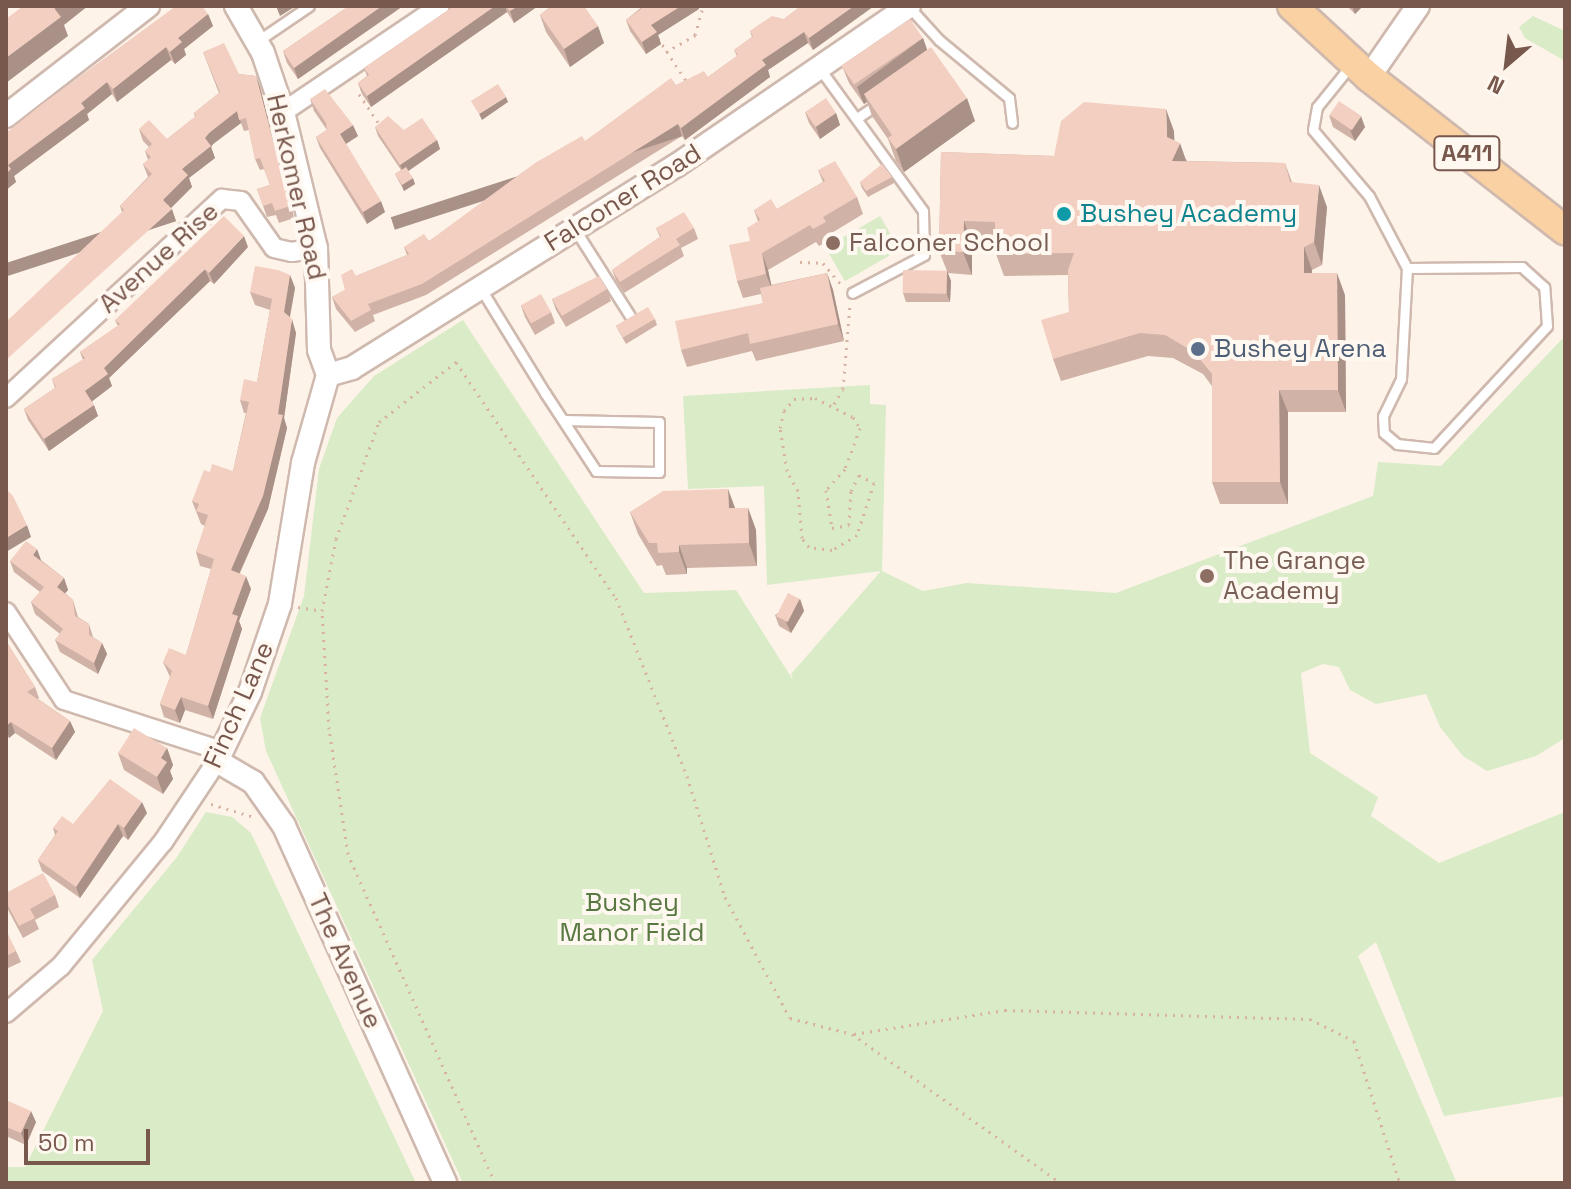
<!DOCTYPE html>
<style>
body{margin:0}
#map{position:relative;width:1571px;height:1189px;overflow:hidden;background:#fdf3e9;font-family:"Space Grotesk",sans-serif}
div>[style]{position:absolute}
.green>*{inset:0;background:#d9ebc7;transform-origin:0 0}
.path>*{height:3px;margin-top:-1.5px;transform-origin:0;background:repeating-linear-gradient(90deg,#d8b2a3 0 2px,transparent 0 8px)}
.roads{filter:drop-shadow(2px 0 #cfb9ae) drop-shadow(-2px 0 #cfb9ae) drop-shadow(0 2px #cfb9ae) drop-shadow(0 -2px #cfb9ae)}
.service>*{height:9px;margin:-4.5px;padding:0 4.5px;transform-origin:4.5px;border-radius:4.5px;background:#fff}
.minor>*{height:18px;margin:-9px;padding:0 9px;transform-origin:9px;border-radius:9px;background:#fff}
.tertiary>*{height:22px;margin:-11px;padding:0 11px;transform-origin:11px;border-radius:11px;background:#fff}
.primary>*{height:28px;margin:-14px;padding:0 14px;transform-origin:14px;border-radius:14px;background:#fad1a2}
.wall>*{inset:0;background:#d0b2a6}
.shaded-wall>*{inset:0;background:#a99187;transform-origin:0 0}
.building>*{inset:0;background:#f2cfc1;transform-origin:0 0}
.dots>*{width:22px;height:22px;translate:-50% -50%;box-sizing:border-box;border:4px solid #fff8f0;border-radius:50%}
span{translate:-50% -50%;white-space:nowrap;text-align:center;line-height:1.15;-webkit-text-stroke:8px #fff8f0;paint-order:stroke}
.shield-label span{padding:2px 6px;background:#fff8f0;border:2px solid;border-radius:6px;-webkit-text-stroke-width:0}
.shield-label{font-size:24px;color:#78574c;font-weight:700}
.street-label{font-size:26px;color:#78574c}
.culture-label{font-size:26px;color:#0d838f}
.left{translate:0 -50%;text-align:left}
.education-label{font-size:26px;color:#785e54}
.service-label{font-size:26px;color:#4e5e75}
.park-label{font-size:26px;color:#577841}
.frame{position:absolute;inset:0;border:8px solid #78574c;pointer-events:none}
.north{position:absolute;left:1467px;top:24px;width:80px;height:80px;-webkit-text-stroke:6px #fff8f0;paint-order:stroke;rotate:208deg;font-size:22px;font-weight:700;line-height:32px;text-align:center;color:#78574c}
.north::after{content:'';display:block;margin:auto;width:28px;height:36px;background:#78574c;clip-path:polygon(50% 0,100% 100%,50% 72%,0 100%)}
.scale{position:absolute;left:24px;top:1129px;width:126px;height:36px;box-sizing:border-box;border:4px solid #78574c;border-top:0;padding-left:10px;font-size:24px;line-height:28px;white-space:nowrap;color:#78574c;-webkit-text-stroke:6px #fff8f0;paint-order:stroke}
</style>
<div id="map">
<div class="green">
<i style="clip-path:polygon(1533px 16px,1565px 31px,1565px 61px,1525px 38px,1519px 27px)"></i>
<i style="left:880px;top:216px;width:39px;height:63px;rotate:60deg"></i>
<i style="clip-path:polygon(463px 320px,644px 593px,736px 590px,793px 680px,791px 674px,881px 571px,767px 585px,764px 486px,688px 489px,683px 396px,870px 385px,870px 404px,886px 405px,882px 571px,923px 591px,967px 583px,1116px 593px,1373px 496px,1378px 462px,1441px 466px,1563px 338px,1565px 738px,1536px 756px,1487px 771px,1463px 756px,1440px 727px,1426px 694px,1376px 704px,1350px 690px,1339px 667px,1323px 664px,1301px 673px,1310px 753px,1378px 797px,1371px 816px,1439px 863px,1565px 812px,1565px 1096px,1444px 1116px,1376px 942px,1358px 956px,1457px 1183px,463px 1183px,266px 751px,260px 718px,304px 596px,319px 469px,337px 418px,374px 376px)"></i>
<i style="clip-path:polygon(206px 812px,232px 817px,251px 833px,416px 1183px,6px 1183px,6px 1167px,25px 1167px,103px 1011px,92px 960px,177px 857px)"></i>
</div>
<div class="path">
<i style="left:658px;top:38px;width:53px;rotate:56.6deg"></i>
<i style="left:666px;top:52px;width:34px;rotate:-30deg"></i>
<i style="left:695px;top:35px;width:26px;rotate:-74deg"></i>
<i style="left:362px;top:88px;width:7px;rotate:117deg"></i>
<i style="left:359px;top:94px;width:37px;rotate:56deg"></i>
<i style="left:800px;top:262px;width:23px;rotate:2deg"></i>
<i style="left:823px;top:263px;width:30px;rotate:50deg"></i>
<i style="left:815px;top:398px;width:42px;rotate:26.6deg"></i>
<i style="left:853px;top:417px;width:13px;rotate:58deg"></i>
<i style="left:860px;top:428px;width:44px;rotate:110.1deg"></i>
<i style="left:845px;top:469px;width:28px;rotate:132deg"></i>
<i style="left:826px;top:490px;width:38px;rotate:81deg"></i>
<i style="left:832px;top:528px;width:17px;rotate:-10deg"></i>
<i style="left:849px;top:525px;width:34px;rotate:-87deg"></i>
<i style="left:851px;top:491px;width:18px;rotate:-63deg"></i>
<i style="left:859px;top:475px;width:17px;rotate:28deg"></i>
<i style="left:874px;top:483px;width:55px;rotate:108.1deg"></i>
<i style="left:857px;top:535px;width:29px;rotate:149deg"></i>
<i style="left:832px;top:550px;width:23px;rotate:-173deg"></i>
<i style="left:809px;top:547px;width:11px;rotate:-128deg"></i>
<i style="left:802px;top:538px;width:47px;rotate:-94.9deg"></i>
<i style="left:798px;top:491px;width:23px;rotate:-119deg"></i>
<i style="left:787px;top:471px;width:44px;rotate:-99.2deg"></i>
<i style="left:780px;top:428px;width:17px;rotate:-77deg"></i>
<i style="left:784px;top:411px;width:16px;rotate:-50deg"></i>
<i style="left:794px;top:399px;width:21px;rotate:-3deg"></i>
<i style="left:834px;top:404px;width:17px;rotate:-59deg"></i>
<i style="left:843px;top:389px;width:85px;rotate:-85.3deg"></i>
<i style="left:298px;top:607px;width:24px;rotate:9deg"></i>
<i style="left:211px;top:804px;width:42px;rotate:16.7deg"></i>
<i style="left:854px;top:1034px;width:153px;rotate:-9deg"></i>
<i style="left:1005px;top:1010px;width:305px;rotate:1.7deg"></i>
<i style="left:1310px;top:1019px;width:49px;rotate:26.6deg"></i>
<i style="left:1354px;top:1041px;width:149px;rotate:72.1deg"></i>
<i style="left:495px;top:1183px;width:360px;rotate:-114.1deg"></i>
<i style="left:348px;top:854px;width:126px;rotate:-98.6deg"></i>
<i style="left:329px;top:729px;width:118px;rotate:-93.4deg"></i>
<i style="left:322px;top:611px;width:73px;rotate:-79deg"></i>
<i style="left:336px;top:539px;width:125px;rotate:-69.8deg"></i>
<i style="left:379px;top:422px;width:98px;rotate:-37.9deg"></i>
<i style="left:456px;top:362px;width:285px;rotate:55.9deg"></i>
<i style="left:616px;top:598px;width:192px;rotate:68.3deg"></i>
<i style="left:687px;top:776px;width:127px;rotate:72.6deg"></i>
<i style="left:725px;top:897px;width:137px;rotate:61.8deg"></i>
<i style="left:790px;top:1018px;width:64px;rotate:14.5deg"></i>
<i style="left:852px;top:1034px;width:257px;rotate:35.5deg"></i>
</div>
<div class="roads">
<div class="service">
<i style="left:909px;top:7px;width:45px;rotate:47.7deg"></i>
<i style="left:939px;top:40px;width:91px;rotate:39.6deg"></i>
<i style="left:1009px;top:98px;width:25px;rotate:83deg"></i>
<i style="left:256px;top:42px;width:64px;rotate:-34.2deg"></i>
<i style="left:1351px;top:65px;width:54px;rotate:129deg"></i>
<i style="left:1317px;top:107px;width:23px;rotate:100deg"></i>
<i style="left:1313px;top:130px;width:87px;rotate:49.7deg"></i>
<i style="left:1369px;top:196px;width:81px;rotate:62.2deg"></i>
<i style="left:1407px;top:268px;width:111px;rotate:93.1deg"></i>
<i style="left:1401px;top:379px;width:41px;rotate:115.9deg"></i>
<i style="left:1383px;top:416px;width:17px;rotate:87deg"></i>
<i style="left:1384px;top:433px;width:17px;rotate:40deg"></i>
<i style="left:1397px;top:444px;width:37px;rotate:6deg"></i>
<i style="left:1434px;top:448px;width:166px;rotate:-47.2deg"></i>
<i style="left:1547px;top:326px;width:39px;rotate:-94deg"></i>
<i style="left:1544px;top:287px;width:30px;rotate:-138deg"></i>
<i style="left:1522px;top:267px;width:115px;rotate:179.5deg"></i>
<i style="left:820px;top:69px;width:175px;rotate:54deg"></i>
<i style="left:923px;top:211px;width:44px;rotate:88.7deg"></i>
<i style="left:924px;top:255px;width:81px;rotate:152.2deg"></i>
<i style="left:857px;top:118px;width:27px;rotate:-34deg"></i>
<i style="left:574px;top:228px;width:104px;rotate:57.5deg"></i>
<i style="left:481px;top:289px;width:122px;rotate:58.4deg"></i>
<i style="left:545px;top:393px;width:93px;rotate:56.8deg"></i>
<i style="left:596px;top:471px;width:63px;rotate:0.9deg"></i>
<i style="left:659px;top:472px;width:50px;rotate:-90deg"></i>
<i style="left:659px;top:422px;width:96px;rotate:-178.8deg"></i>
</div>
<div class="minor">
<i style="left:283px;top:112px;width:189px;rotate:-34deg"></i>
<i style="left:6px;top:398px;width:294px;rotate:-42.7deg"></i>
<i style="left:222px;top:199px;width:19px;rotate:6deg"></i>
<i style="left:241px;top:201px;width:57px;rotate:54.9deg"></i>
<i style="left:274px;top:248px;width:18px;rotate:13deg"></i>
<i style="left:292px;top:252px;width:24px;rotate:-9deg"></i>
<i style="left:6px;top:612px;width:105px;rotate:56.6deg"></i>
<i style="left:64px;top:700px;width:166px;rotate:17.9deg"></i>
<i style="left:6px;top:1013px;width:72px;rotate:-40.5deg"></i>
<i style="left:61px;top:966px;width:161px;rotate:-50.6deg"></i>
<i style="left:163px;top:842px;width:97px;rotate:-56.3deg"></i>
</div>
<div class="tertiary">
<i style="left:236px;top:6px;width:54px;rotate:60.1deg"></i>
<i style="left:263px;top:53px;width:62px;rotate:71.3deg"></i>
<i style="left:283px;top:112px;width:140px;rotate:76.4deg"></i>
<i style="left:316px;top:248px;width:102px;rotate:88.3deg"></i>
<i style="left:319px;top:350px;width:27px;rotate:70deg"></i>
<i style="left:1369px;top:77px;width:86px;rotate:-55.4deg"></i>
<i style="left:6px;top:116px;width:180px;rotate:-37.8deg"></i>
<i style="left:328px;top:375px;width:91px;rotate:105.9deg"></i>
<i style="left:303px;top:463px;width:143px;rotate:99.3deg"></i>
<i style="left:280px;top:604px;width:93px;rotate:108.8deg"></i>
<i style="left:250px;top:692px;width:76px;rotate:115.6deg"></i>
<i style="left:217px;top:761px;width:42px;rotate:30.3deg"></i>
<i style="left:253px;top:782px;width:54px;rotate:54.8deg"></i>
<i style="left:284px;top:826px;width:392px;rotate:65.7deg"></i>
<i style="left:328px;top:375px;width:25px;rotate:-16deg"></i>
<i style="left:352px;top:368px;width:383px;rotate:-32deg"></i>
<i style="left:677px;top:165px;width:281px;rotate:-34.4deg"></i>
</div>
<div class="primary">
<i style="left:1292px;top:6px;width:105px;rotate:42.7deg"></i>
<i style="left:1369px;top:77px;width:249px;rotate:38deg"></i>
</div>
</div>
<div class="wall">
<i style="clip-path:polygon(349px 6px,403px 6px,298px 79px,287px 63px,283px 51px)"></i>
<i style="clip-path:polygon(454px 6px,538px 6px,514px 23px,507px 12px,371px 107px,362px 94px,358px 83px,367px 76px,364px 68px)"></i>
<i style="clip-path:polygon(550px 6px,584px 6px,604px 43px,570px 67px,546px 32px,540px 15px,550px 7px)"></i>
<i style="clip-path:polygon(643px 6px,698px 6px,699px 9px,658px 35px,661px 44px,646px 54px,630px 31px,626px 20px)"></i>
<i style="clip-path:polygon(801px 6px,874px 6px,813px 50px,808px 43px,768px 70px,770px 77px,685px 140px,682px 136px,426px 295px,373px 315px,375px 321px,355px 332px,336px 309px,332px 297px,345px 290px,356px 276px,407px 255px,404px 247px,429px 241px,585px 141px,676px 85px,708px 77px,737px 56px,734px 50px,752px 37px,750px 31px,784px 19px)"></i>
<i style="clip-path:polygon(1347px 6px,1363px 6px,1355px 14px)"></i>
<i style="clip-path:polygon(208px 14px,213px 26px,184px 49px,186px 55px,175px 64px,171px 60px,117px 102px,112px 94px,87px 114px,89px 120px,14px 176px,16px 182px,6px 190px,6px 133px)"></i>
<i style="clip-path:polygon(923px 38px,927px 50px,975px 121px,904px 172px,896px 161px,888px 139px,872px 116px,867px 102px,864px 104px,849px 83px,842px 66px)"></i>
<i style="clip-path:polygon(203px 52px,239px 74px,256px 76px,260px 87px,294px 218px,279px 223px,276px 215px,267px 217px,257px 189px,270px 185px,264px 169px,260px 170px,255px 159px,249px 130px,244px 131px,241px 123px,213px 144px,211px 147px,215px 158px,189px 178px,192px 187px,171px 208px,176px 221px,122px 212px,120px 206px,148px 177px,143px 164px,148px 160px,145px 151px,149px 147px,143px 141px,139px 129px,167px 139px,195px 117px,194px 113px,219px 93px)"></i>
<i style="clip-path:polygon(310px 99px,358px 136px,346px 144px,385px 212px,367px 224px,320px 148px,316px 137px,327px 130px,314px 111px)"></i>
<i style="clip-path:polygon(805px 112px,836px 113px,840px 125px,820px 139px,809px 123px)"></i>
<i style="clip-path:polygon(1329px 115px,1365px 127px,1355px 141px,1333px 127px)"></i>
<i style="clip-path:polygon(375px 127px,404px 130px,437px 140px,440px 149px,408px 171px,415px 184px,404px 191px,395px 174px,401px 170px,378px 136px)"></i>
<i style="clip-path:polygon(1174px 131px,1174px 140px,1187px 161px,1285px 163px,1292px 182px,1327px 207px,1322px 265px,1312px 270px,1312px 273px,1345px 295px,1346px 412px,1288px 412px,1288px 504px,1220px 504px,1212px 482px,1212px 386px,1203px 374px,1173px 358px,1148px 356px,1061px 381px,1053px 359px,1069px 312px,1068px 275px,1004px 276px,996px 254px,996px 244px,972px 244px,972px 275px,948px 273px,951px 281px,950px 302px,906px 302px,903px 293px,947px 271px,939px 251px,941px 152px,1054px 156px)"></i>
<i style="clip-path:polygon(818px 170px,857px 197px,863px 214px,830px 234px,832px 239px,819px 246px,816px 242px,768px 270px,771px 285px,827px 273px,833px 290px,844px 341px,756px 361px,752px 351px,687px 367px,681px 350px,763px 303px,761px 294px,743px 298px,737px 281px,750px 241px,758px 221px,754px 210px,777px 209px,823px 182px)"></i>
<i style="clip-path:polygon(892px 177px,894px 183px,868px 197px,862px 188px,860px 182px)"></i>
<i style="clip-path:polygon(656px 228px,694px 228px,698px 239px,681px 248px,684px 256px,624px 293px,616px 280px,612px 270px,660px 237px)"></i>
<i style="clip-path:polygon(248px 247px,214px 284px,210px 281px,109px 378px,112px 386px,92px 401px,98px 416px,49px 451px,28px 420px,24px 409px,55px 388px,52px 379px,83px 360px,80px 352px,118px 326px,115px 320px)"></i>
<i style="clip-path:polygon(290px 275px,295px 288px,290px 318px,296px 333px,284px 418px,287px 428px,268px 509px,240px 573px,251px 589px,239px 621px,242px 629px,213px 719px,185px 710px,180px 723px,164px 717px,160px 704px,170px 677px,163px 662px,186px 655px,211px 569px,200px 566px,196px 552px,205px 526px,201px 524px,192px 501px,210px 472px,233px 471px,246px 413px,244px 413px,240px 400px,257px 382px,270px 310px,255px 305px,250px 292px)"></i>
<i style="clip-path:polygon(607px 289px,611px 301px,566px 327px,556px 310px,552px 299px)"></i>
<i style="clip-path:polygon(521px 306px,551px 312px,555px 323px,535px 335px,525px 317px)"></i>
<i style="clip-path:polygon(655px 319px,657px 325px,626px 344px,616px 326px)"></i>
<i style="clip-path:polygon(728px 489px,735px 508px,748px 508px,756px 530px,757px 566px,687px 568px,687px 574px,666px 575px,662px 565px,657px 566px,638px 534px,630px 512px)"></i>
<i style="clip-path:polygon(41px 560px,64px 578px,68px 590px,65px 593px,73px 600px,78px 617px,89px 624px,93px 637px,102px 643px,107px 654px,98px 674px,60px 652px,55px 640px,60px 634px,35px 614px,31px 602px,40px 592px,14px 572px,10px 561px)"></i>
<i style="clip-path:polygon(800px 599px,804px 611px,791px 633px,779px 626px,775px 615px)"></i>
<i style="clip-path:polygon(6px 641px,35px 687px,39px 698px,38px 699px,70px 721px,75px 732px,56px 760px,15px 733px,9px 738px,6px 734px)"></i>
<i style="clip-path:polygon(167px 748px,173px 765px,170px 771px,173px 779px,163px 794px,124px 770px,118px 753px)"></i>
<i style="clip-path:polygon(147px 813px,128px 840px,123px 836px,80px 898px,42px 871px,38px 860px,55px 835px,53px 828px)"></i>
<i style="clip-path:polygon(6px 893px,55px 895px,59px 907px,35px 920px,39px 929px,23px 938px,6px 906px)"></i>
<i style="clip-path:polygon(6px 932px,16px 951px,21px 962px,6px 969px)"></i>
<i style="clip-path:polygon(6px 1100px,36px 1122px,26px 1145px,6px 1136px)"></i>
</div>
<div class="shaded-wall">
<i style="clip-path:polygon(57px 6px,88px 6px,64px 25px,68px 36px,6px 83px,6px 58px)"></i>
<i style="clip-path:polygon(276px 6px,296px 6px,280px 16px)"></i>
<i style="clip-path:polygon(382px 6px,403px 6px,298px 79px,294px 68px)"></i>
<i style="clip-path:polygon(495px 6px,505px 6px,507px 12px,371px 107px,367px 96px)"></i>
<i style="clip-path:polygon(518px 6px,538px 6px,514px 23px,510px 11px)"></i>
<i style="clip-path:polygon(681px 6px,698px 6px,699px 9px,658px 35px,661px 44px,646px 54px,642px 42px,651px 25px)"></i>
<i style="clip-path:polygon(854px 6px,874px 6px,813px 50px,809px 38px)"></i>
<i style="clip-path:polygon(1352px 6px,1363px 6px,1355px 14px)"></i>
<i style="clip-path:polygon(208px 14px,213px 26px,184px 49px,186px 55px,175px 64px,170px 52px,178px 38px)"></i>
<i style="clip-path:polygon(598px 26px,604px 43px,570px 67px,564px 49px)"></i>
<i style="clip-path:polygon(804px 32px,808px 43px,768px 70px,770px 77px,685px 140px,681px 128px,762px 60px)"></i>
<i style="clip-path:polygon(923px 38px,929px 55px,864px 94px,867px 102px,864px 104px,857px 87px)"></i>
<i style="clip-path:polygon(166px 47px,171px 60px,117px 102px,113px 89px)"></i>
<i style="clip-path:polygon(256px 76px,260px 87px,294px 218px,290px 206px)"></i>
<i style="clip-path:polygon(107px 82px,112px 94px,87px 114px,89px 120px,14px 176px,16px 182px,6px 190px,6px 174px,8px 165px)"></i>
<i style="clip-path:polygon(506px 97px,508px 102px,482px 120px,479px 114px)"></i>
<i style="clip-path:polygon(967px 98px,975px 121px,904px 172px,896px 149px)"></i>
<i style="clip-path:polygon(1166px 109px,1174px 131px,1175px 155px,1180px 143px,1188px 166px,1172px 161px,1167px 137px)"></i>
<i style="clip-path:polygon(237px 111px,241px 123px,213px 144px,211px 147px,215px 158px,189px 178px,192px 187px,167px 212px,163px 200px,182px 169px,209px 133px)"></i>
<i style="clip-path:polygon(836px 113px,840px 125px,820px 139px,816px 127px)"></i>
<i style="clip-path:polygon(1361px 116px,1365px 127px,1355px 141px,1350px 130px)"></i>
<i style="left:678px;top:124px;width:13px;height:302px;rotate:72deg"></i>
<i style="clip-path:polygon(353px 125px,358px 136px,344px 145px,340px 134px)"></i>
<i style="clip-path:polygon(437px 140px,440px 149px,404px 174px,400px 165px)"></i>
<i style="clip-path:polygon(413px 178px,415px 184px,404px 191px,402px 185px)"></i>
<i style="clip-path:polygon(1319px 185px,1327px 207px,1322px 265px,1314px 242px)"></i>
<i style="clip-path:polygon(381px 201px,385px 212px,367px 224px,363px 212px)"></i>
<i style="left:172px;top:209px;width:13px;height:224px;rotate:72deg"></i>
<i style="clip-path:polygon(964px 221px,972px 244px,972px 275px,963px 252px)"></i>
<i style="clip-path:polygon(244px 236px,248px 247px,214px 284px,209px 273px)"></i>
<i style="clip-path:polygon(1304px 247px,1312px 270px,1313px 295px,1304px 273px)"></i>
<i style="clip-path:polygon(762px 253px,768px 270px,773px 292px,766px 274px)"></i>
<i style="clip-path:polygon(205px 269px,210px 281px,109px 378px,112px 386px,90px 403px,85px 391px,104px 368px)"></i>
<i style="clip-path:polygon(947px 271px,951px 281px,950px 302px,946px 292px)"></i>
<i style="clip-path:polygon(827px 273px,833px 290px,844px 341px,838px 324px)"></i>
<i style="clip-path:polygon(1337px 273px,1345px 295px,1346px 412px,1338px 390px)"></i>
<i style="clip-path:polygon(290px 275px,295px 288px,288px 325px,284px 312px)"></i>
<i style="clip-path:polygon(292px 319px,296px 333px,284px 418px,287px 428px,268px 509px,235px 583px,231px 570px,278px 414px)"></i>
<i style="clip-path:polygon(1279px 390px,1288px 412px,1288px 504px,1280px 482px)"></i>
<i style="clip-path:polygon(94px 405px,98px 416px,49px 451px,44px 439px)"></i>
<i style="clip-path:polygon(728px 489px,736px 511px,729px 508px)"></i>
<i style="clip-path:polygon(748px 508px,756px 530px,757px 566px,749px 543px)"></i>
<i style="clip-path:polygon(27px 525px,31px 537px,6px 552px,6px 538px)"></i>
<i style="clip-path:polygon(679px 545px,687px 568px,687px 574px,679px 552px)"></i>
<i style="clip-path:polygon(37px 549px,41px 560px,37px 566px,33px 555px)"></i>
<i style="clip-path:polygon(246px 576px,251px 589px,239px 621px,242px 629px,213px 719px,208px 706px,232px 614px)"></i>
<i style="clip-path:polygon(64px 578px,68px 590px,61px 598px,57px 587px)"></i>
<i style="clip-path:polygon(800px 599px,804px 611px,791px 633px,786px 622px)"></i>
<i style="clip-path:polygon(102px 643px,107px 654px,98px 674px,94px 663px)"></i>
<i style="clip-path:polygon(181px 697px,185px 710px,180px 723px,175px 710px)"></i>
<i style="clip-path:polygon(70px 721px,75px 732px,56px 760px,52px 748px)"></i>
<i style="clip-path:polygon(11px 722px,15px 733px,9px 738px,6px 726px)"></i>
<i style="clip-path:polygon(167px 748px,173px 765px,170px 771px,173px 779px,163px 794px,157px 777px,161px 758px)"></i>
<i style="clip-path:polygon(142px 802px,147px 813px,128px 840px,124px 828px)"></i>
<i style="clip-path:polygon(118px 824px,123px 836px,80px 898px,76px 887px)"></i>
<i style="clip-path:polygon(31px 1111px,36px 1122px,26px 1145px,21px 1133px)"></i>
</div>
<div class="building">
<i style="clip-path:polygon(23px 6px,57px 6px,54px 8px,61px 17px,6px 58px,6px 19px)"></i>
<i style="clip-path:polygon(176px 6px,202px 6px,208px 14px,178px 38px,182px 42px,170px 52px,166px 47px,113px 89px,107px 82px,81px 103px,85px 108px,8px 165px,11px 169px,6px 174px,6px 133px,41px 105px)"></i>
<i style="clip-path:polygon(349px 6px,382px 6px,294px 68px,283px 51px)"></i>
<i style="clip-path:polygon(454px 6px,495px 6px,367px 96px,358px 83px,369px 75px,364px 68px)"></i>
<i style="clip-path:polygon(506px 6px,518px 6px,510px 11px)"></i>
<i style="clip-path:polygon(552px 6px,584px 6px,598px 26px,564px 49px,540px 15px)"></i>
<i style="clip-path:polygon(645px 6px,681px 6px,651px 25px,657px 32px,642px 42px,626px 20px)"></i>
<i style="clip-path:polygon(801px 6px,854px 6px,809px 38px,804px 32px,762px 60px,766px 65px,681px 128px,678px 124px,422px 284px,368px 304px,371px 310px,351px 321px,332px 297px,345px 290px,341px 275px,352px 269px,356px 276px,409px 254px,404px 247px,416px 239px,424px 234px,429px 241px,535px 163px,582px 136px,585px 141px,671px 78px,676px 85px,704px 71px,708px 77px,738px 55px,734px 50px,753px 36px,750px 31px,757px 26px,772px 16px,784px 19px)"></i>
<i style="left:910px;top:19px;width:23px;height:83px;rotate:56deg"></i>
<i style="clip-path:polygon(224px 43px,239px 74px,256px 76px,290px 206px,275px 211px,272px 203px,263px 206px,257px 189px,270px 185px,260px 158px,255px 159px,246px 118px,239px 120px,237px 111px,209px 133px,205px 138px,211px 146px,182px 169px,188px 175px,163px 200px,172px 209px,6px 360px,6px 322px,124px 210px,120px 206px,152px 174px,143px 164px,151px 157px,145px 151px,152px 144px,139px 129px,149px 120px,167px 139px,196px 116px,194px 113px,220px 92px,203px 52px)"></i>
<i style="clip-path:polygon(931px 47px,967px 98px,896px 149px,888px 138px,892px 135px,864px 94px)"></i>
<i style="left:498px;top:84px;width:15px;height:32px;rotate:58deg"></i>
<i style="clip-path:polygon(325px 89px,353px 125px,340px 134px,381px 201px,363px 212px,316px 137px,327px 130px,326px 123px,310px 99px)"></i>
<i style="left:826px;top:98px;width:18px;height:25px;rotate:56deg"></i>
<i style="left:1339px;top:101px;width:27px;height:17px;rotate:34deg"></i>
<i style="clip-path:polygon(1084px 102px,1166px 109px,1167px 137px,1180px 143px,1172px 161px,1285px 163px,1290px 182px,1319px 185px,1314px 242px,1304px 247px,1304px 273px,1337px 273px,1338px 390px,1279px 390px,1280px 482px,1212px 482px,1212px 374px,1194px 352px,1165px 335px,1140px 333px,1053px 359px,1041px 320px,1069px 312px,1068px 270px,1074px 253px,996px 254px,995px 222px,964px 221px,963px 252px,939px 251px,941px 152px,1054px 156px,1061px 121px)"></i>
<i style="clip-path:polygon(388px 116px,404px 130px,422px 118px,437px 140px,400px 165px,375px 127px)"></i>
<i style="clip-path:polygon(835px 161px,857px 197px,823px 217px,826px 222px,813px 229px,810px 225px,762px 253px,766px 274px,737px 281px,729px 245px,750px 241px,747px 228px,760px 220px,754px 210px,771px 199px,777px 209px,825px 181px,818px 170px)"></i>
<i style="clip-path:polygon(882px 164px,892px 177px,866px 191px,860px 182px)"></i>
<i style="left:406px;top:167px;width:13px;height:13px;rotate:58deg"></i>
<i style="clip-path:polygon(684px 212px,694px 228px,676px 239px,680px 245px,620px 282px,612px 270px,661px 236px,656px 228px)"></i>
<i style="clip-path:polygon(224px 216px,244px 236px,209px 273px,205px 269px,104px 368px,108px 374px,85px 391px,94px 405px,44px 439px,24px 409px,56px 387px,52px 379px,85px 358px,80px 352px,120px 324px,115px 320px)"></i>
<i style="clip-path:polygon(255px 266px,278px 270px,290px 275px,284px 312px,292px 319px,278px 414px,283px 415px,263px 496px,231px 570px,246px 576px,232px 614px,238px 616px,208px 706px,181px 697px,175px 710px,160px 704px,172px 671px,163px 662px,169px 648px,186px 655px,214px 559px,196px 552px,208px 515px,196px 511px,199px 504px,192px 501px,204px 470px,210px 472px,212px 464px,233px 471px,249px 402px,240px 400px,244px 379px,257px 382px,272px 299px,250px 292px)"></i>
<i style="left:903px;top:270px;width:44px;height:23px;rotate:1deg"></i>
<i style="clip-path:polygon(827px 273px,838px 324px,750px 344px,748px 333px,681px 350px,675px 321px,763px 303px,760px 288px)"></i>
<i style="clip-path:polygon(599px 276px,607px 289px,562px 316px,552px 299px)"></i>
<i style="left:541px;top:294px;width:21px;height:23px;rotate:61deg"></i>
<i style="left:648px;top:307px;width:14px;height:37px;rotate:60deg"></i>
<i style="clip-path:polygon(6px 489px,13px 496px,27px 525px,6px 538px)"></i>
<i style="clip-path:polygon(728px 489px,729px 508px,748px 508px,749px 543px,679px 545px,679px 552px,658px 553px,657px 543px,649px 543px,630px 512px,663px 491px)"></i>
<i style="clip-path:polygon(26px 541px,37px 549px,33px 555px,64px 578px,57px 587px,73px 600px,75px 616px,89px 624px,89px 635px,102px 643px,94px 663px,55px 640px,63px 629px,31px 602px,44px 587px,10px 561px)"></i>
<i style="left:788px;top:593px;width:13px;height:26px;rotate:27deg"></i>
<i style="clip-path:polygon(6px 641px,35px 687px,27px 692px,70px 721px,52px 748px,11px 722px,6px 726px)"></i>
<i style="clip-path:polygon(134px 728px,167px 748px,161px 758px,167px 762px,157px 777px,118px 753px)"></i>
<i style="clip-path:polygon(110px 779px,142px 802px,124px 828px,118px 824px,76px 887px,38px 860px,58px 831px,53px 828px,62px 816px,73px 824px)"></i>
<i style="clip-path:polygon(43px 873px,55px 895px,30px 909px,35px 918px,19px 926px,6px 902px,6px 893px)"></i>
<i style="clip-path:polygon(6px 932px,7px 932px,16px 951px,6px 956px)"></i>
<i style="clip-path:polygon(6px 1100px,31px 1111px,21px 1133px,6px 1127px)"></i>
</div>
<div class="dots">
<i style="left:1064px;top:214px;background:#0f9aa8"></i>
<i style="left:833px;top:243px;background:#8d6e63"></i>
<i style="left:1198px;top:349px;background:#5c6f8a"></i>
<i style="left:1207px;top:576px;background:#8d6e63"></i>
</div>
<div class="shield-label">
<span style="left:1467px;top:153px">A411</span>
</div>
<div class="street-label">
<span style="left:296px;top:187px;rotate:77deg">Herkomer Road</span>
<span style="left:623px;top:198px;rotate:-32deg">Falconer Road</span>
<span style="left:159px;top:258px;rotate:-42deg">Avenue Rise</span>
<span style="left:239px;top:705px;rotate:-66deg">Finch Lane</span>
<span style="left:345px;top:961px;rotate:66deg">The Avenue</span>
</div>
<div class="culture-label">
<span class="left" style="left:1080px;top:214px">Bushey Academy</span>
</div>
<div class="education-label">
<span class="left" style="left:849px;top:243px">Falconer School</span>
<span class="left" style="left:1223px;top:576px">The Grange<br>Academy</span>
</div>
<div class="service-label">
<span class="left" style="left:1214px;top:349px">Bushey Arena</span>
</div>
<div class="park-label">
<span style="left:632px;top:918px">Bushey<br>Manor Field</span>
</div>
<div class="frame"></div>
<div class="north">N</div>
<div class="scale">50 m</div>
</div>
